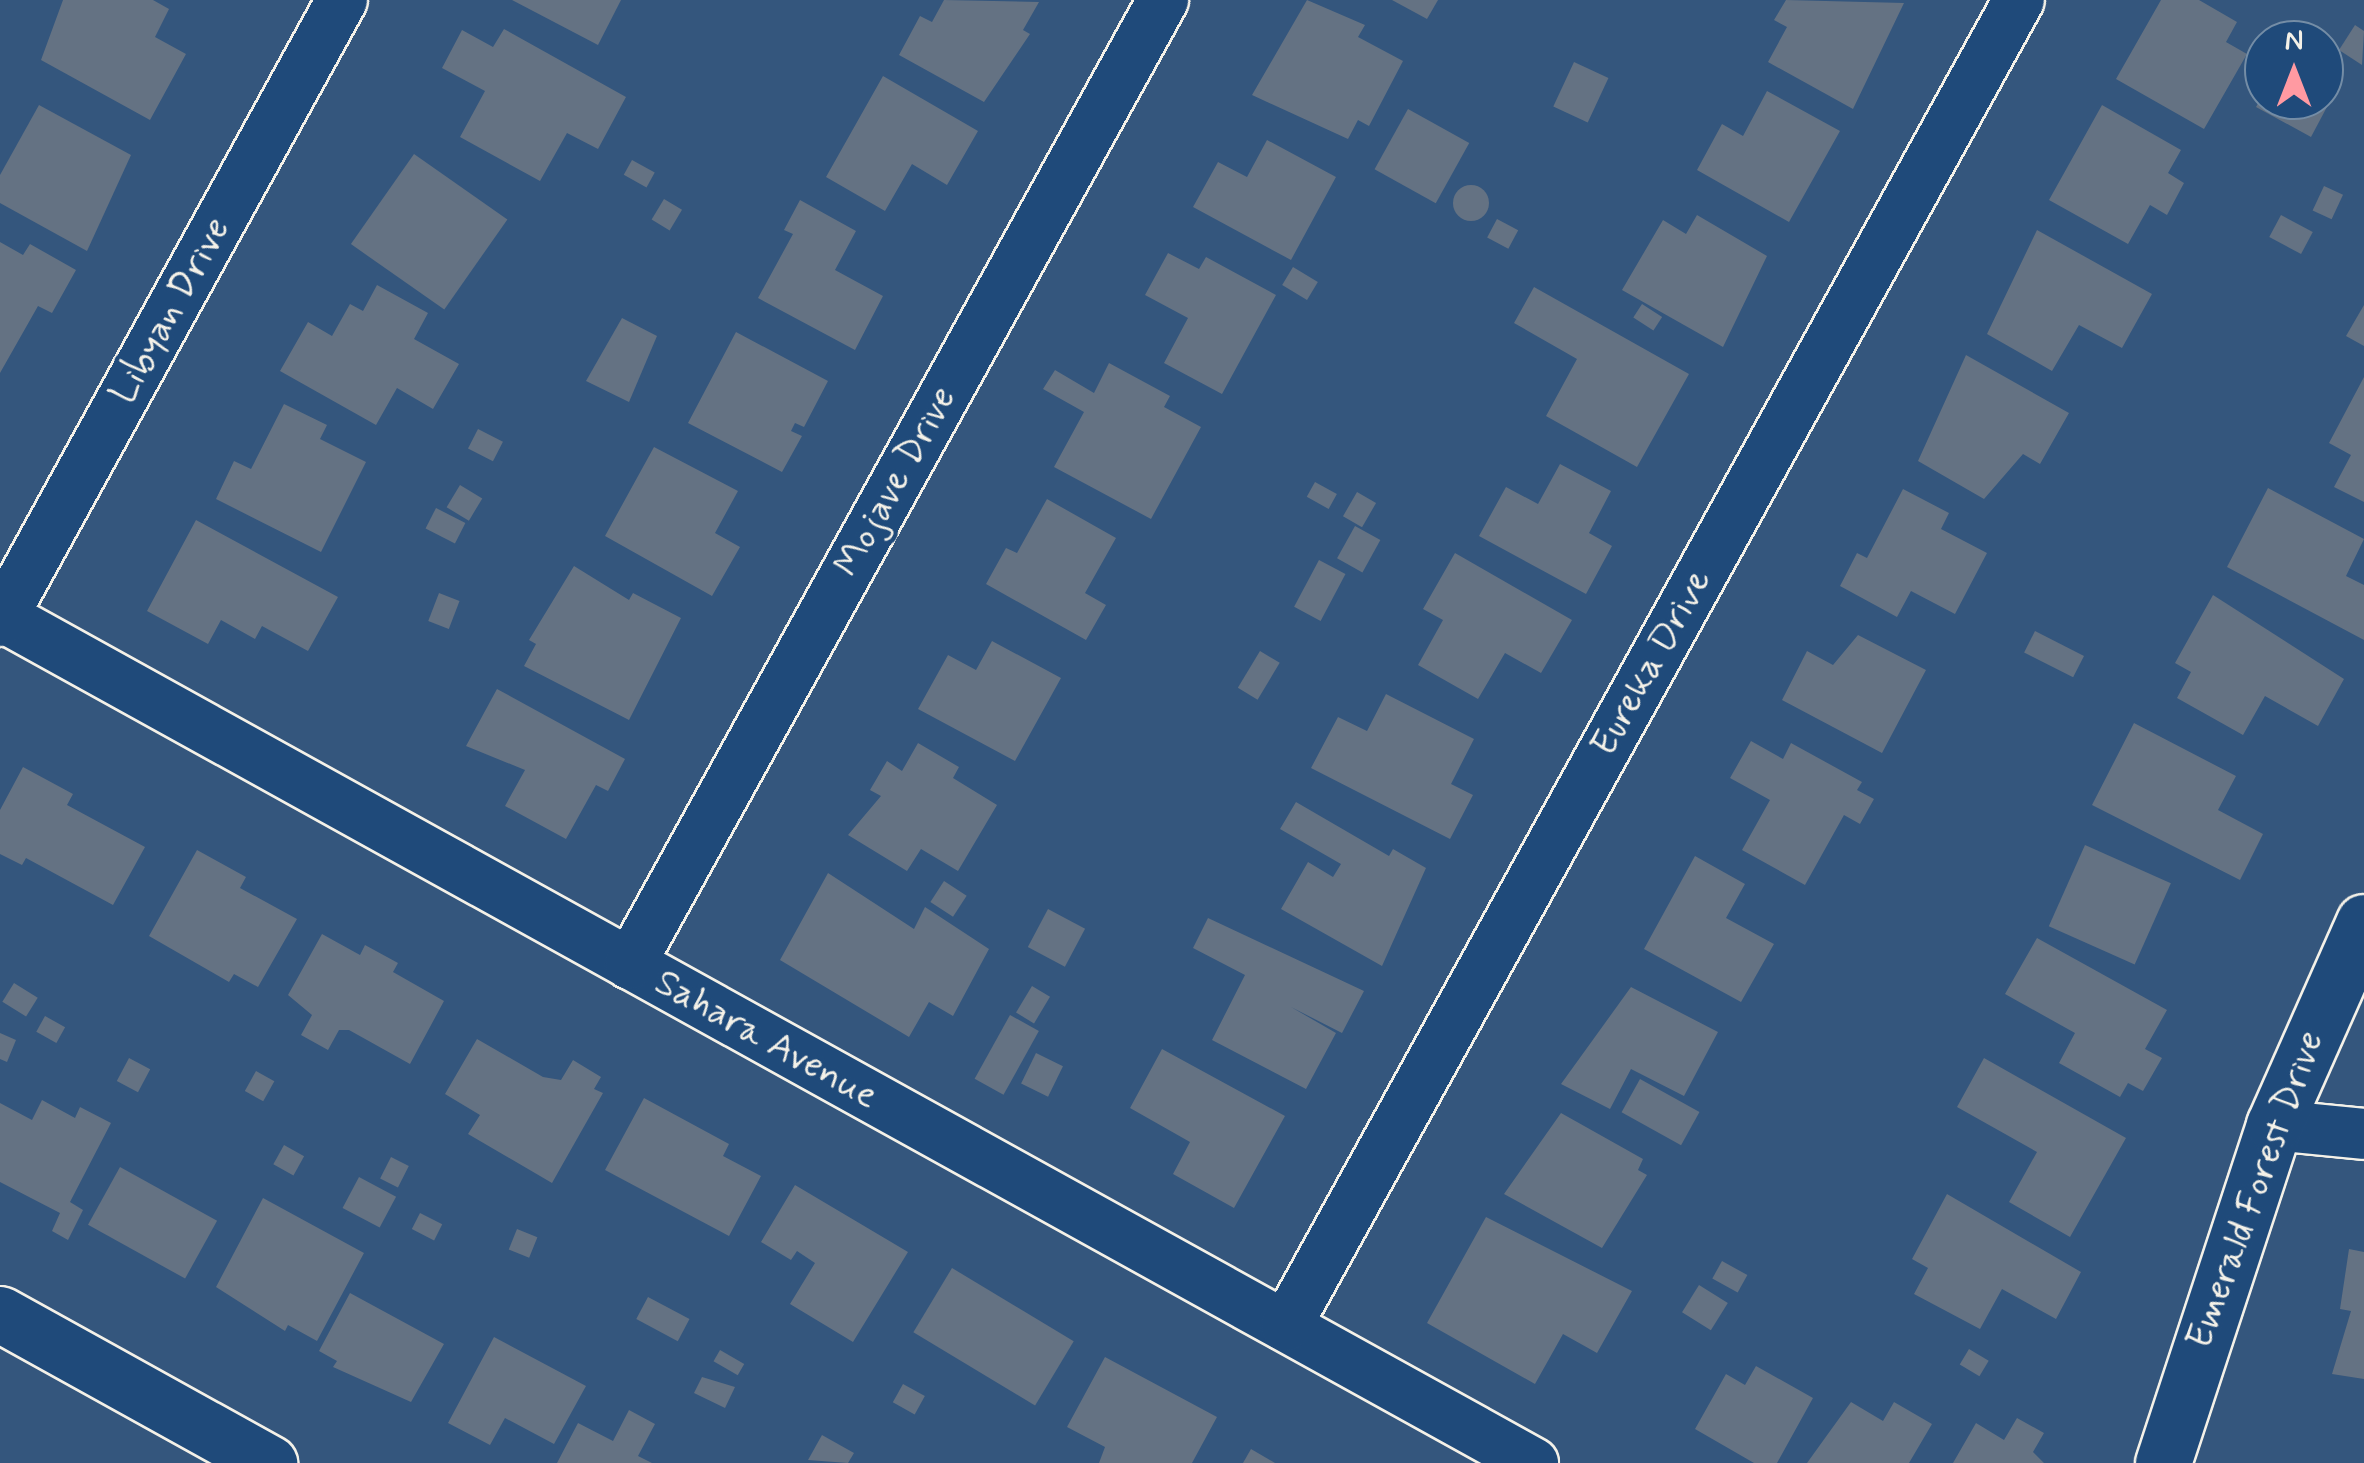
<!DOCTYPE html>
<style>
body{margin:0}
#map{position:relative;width:2364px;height:1463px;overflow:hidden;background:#34567d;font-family:Mynerve,sans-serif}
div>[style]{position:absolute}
.building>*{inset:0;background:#647283;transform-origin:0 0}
.round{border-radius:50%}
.roads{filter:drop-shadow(2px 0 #f4f1e8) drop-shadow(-2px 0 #f4f1e8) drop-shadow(0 2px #f4f1e8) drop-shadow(0 -2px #f4f1e8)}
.minor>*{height:50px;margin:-25px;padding:0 25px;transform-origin:25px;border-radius:25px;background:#1f4a7a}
.tertiary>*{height:55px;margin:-27.5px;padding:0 27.5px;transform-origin:27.5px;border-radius:27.5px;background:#1f4a7a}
span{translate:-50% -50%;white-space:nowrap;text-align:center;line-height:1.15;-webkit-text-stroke:9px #1f4a7a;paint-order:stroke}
.street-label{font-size:38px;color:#f4f1e8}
.north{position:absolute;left:2244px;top:20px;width:100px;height:100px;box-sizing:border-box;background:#1f4a7a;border:2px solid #748da6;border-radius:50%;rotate:0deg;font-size:28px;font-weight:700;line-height:40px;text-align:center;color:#f4f1e8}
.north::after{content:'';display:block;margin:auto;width:35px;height:45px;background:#ff9aa2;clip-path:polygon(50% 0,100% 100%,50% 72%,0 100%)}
</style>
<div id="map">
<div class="building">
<i style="clip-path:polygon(63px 0,153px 0,169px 9px,155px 37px,186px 54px,150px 120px,41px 60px)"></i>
<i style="clip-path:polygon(512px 0,621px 0,598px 45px)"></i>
<i style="clip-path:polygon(944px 0,1039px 2px,1023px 30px,1030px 34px,984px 102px,899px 55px,920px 16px,932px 22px)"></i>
<i style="clip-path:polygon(1307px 0,1365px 25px,1358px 37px,1403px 61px,1369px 126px,1358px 120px,1348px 139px,1252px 95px)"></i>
<i style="clip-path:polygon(1392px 0,1438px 0,1427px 19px)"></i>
<i style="clip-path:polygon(1786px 0,1904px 3px,1853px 109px,1768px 62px,1787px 27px,1774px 20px)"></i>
<i style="clip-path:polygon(2161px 0,2199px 0,2237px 22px,2226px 42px,2247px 54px,2204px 129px,2116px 79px)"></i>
<i style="clip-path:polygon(2355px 25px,2364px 31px,2362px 65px,2339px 50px)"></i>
<i style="clip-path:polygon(504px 29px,626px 97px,598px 149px,567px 133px,540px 181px,460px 137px,485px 91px,442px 68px,462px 30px,493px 47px)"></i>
<i style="left:1574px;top:62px;width:38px;height:49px;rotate:25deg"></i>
<i style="clip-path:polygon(883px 76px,978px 131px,947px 185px,912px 164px,885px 211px,826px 177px)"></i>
<i style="clip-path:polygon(1767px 91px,1840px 131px,1789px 222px,1697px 170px,1722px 124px,1743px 136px)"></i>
<i style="clip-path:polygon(2264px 93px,2264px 100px,2328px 105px,2311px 137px,2256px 107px)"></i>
<i style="clip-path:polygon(39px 105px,131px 155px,87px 251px,0 203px,0 175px)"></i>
<i style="clip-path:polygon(2102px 105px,2181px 150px,2168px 173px,2184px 183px,2167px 215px,2150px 205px,2128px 244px,2049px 200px)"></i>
<i style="left:1408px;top:109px;width:70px;height:69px;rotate:29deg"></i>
<i style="clip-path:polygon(1267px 140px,1336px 177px,1291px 260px,1193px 207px,1218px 162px,1247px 177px)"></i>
<i style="left:414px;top:154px;width:114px;height:110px;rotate:35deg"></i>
<i style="left:632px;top:160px;width:26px;height:17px;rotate:29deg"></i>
<i class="round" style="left:1453px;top:185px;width:36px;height:36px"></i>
<i style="left:2324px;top:186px;width:21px;height:27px;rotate:25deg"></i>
<i style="left:664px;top:199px;width:21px;height:24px;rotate:31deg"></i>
<i style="clip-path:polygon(800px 200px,856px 231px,835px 270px,883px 296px,855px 350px,758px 298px,793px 234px,784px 230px)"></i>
<i style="clip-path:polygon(1697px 215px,1767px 256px,1723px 347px,1622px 290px,1663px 220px,1686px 234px)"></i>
<i style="left:2281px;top:215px;width:36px;height:25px;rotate:28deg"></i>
<i style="left:1497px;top:219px;width:24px;height:21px;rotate:28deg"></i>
<i style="clip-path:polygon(2037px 230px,2152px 294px,2122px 348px,2079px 325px,2052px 371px,1987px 334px)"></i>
<i style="clip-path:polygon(0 242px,23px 255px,30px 244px,76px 270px,52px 313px,38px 306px,0 373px)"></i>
<i style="clip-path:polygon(1168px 253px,1199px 269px,1206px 257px,1276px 295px,1222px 394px,1164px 363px,1188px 318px,1145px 295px)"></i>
<i style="left:1293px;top:267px;width:29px;height:21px;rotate:31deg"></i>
<i style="clip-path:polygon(377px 285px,428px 313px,414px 339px,459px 364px,433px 409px,397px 388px,376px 425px,280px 371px,308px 322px,332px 336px,350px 304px,363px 311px)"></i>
<i style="clip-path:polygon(1534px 287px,1689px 374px,1637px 467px,1546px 416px,1577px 359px,1514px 323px)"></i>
<i style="left:1642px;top:304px;width:24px;height:16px;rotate:33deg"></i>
<i style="clip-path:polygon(2364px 305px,2364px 346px,2346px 336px)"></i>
<i style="clip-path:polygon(622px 318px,657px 336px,629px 402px,586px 381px)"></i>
<i style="clip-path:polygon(736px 332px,828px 381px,804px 427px,795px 423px,791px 431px,802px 436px,782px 472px,688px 423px)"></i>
<i style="clip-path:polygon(1966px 355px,2069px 413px,2040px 464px,2023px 454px,1984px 499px,1918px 461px)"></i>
<i style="clip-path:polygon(1109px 363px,1170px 396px,1164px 407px,1201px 427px,1151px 519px,1054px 467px,1084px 412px,1043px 389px,1055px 370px,1094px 393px)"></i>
<i style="clip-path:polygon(2364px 377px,2364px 502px,2334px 487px,2351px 455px,2329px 443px)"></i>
<i style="clip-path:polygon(284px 404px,327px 425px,320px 439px,366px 462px,321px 552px,216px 499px,234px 461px,251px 469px)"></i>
<i style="left:478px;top:429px;width:28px;height:22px;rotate:27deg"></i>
<i style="clip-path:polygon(654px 447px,738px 491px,715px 533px,740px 547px,712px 596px,605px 536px)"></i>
<i style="clip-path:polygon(1560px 464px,1611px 491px,1589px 533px,1612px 546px,1586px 594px,1479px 536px,1506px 487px,1538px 504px)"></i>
<i style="left:1315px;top:482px;width:25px;height:17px;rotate:29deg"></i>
<i style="left:460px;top:485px;width:26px;height:26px;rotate:31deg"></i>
<i style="clip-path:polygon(2268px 488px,2364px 539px,2346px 576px,2364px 585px,2364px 640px,2227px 567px)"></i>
<i style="clip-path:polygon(1903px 489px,1949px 513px,1941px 529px,1987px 553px,1955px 614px,1911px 591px,1897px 617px,1840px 586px,1857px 553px,1867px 558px)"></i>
<i style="left:1357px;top:492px;width:22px;height:28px;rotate:30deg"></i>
<i style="clip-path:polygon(1047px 499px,1116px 538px,1085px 593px,1106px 605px,1086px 640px,986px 584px,1006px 548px,1017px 553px)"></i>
<i style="left:436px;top:508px;width:33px;height:23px;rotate:27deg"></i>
<i style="clip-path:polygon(196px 520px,338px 597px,308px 651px,262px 626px,255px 639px,221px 620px,208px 644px,147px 611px)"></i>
<i style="left:1355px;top:526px;width:29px;height:37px;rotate:29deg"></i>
<i style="clip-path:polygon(1455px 553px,1572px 620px,1541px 673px,1505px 653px,1478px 699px,1418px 665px,1443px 620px,1423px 609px)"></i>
<i style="left:1319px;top:560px;width:30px;height:53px;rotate:28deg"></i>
<i style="clip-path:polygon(574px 566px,629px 600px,633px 593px,681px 618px,629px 720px,524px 666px,536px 644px,529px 640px)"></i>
<i style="left:439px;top:593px;width:22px;height:30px;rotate:21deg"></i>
<i style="clip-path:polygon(2213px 595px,2344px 679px,2318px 726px,2265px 696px,2243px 735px,2177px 698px,2191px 672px,2175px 663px)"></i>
<i style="left:2035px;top:631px;width:55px;height:24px;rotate:27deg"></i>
<i style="clip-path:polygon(1858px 635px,1926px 670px,1882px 753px,1782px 700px,1807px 651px,1833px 665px)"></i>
<i style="clip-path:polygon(992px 641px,1061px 678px,1015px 761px,918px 709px,948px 655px,976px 670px)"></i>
<i style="left:1260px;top:651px;width:23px;height:43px;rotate:31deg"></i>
<i style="clip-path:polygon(497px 689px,625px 759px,608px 791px,596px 785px,566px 839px,505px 806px,525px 770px,466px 746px)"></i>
<i style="clip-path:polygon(1386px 694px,1474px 739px,1451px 784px,1473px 795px,1450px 839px,1311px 768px,1338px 717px,1367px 731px)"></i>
<i style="clip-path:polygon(2134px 723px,2236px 776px,2218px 810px,2263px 834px,2240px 880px,2092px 805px)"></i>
<i style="clip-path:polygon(1751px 741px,1783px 759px,1791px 743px,1862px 782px,1857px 790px,1874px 799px,1860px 824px,1844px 815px,1805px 885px,1742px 850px,1770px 800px,1730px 778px)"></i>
<i style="clip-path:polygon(918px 743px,959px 767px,953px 778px,997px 805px,958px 871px,921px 849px,907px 871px,848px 835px,881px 796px,870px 790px,887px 761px,902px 771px)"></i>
<i style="clip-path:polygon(23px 767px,73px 794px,67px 805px,145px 847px,113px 905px,26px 858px,22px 865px,0 854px,0 810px)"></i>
<i style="clip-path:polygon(1296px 802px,1389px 856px,1393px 849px,1426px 868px,1382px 966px,1281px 909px,1308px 862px,1333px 877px,1341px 864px,1280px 829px)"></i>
<i style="left:2085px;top:845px;width:94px;height:89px;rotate:24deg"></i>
<i style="clip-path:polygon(197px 850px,246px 877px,240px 888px,297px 919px,258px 987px,234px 974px,229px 982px,149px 936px)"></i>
<i style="clip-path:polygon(1695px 856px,1745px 884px,1726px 918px,1774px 944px,1741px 1002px,1644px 949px)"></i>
<i style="clip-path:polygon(828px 873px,914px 929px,925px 907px,989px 949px,953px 1016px,929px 1002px,909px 1037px,780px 960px)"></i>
<i style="left:944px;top:881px;width:27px;height:25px;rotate:33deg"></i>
<i style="left:1048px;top:909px;width:42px;height:43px;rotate:28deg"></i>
<i style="clip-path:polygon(1208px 918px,1364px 991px,1342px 1033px,1291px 1007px,1336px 1033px,1306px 1089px,1212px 1040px,1245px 975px,1193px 948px)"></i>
<i style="clip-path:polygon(322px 934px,360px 955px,365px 945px,398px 963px,393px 972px,444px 1001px,410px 1064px,349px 1030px,339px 1030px,328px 1050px,301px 1035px,312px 1015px,288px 995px)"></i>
<i style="clip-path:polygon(2037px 938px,2167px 1010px,2145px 1049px,2162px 1058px,2143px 1091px,2128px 1083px,2120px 1097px,2059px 1063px,2075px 1033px,2005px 994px)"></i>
<i style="left:14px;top:983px;width:28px;height:22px;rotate:32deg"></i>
<i style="left:1032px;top:986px;width:21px;height:31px;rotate:31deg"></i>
<i style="clip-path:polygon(1631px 987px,1718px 1032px,1684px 1096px,1631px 1069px,1610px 1109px,1561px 1084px)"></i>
<i style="left:1010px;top:1015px;width:33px;height:73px;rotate:29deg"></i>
<i style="left:45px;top:1016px;width:23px;height:18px;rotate:29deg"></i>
<i style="clip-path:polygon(0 1033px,16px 1040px,7px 1062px,0 1059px)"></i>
<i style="clip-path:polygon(477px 1039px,543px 1077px,561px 1080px,573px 1060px,601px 1077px,594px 1089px,603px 1093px,552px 1183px,468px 1134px,480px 1115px,445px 1094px)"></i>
<i style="clip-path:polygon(1162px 1049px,1285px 1116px,1234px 1208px,1173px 1174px,1190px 1142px,1130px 1108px)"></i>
<i style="left:1036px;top:1053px;width:30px;height:34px;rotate:26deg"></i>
<i style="left:129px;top:1058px;width:24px;height:26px;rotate:28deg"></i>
<i style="clip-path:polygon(1984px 1058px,2126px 1138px,2070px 1237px,2009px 1202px,2037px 1152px,1957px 1107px)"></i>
<i style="left:256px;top:1071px;width:21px;height:23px;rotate:29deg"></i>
<i style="left:1640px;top:1079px;width:68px;height:38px;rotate:29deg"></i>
<i style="clip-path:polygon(644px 1098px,729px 1144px,723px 1156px,761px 1176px,729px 1236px,605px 1170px)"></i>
<i style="clip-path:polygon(42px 1100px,75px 1118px,80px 1107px,111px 1123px,70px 1202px,83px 1210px,68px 1240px,52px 1231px,60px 1213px,0 1182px,0 1103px,32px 1120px)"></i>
<i style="clip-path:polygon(1561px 1113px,1643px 1159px,1638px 1170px,1647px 1175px,1602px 1248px,1504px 1194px)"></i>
<i style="left:284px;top:1145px;width:23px;height:22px;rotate:29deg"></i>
<i style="left:391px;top:1157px;width:20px;height:24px;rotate:27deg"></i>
<i style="left:120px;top:1167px;width:111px;height:66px;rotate:29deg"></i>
<i style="left:359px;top:1177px;width:42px;height:35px;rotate:28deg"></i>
<i style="clip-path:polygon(795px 1185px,908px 1252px,853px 1342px,790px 1304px,815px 1263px,797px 1251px,791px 1260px,761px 1242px)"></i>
<i style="clip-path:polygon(1947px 1194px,2081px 1272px,2056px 1319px,2002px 1289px,1980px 1329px,1914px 1294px,1928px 1268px,1912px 1259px)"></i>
<i style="clip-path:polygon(263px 1198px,364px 1253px,317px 1341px,288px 1325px,285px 1331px,216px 1287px)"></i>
<i style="left:420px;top:1213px;width:25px;height:18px;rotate:27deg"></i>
<i style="clip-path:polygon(1486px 1217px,1632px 1291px,1597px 1353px,1563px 1334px,1535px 1384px,1427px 1323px)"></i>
<i style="left:517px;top:1229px;width:22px;height:22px;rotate:22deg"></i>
<i style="clip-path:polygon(2349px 1249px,2364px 1252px,2364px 1379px,2332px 1374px,2351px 1311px,2340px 1309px)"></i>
<i style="left:1722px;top:1261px;width:29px;height:20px;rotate:29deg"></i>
<i style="left:952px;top:1268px;width:142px;height:75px;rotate:31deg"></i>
<i style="left:1699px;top:1285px;width:34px;height:32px;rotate:32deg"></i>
<i style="clip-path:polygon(350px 1293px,444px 1344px,411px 1402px,333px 1367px,337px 1361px,319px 1351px)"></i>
<i style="left:648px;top:1297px;width:47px;height:25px;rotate:28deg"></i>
<i style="clip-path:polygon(494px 1337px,586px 1386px,554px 1444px,505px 1418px,490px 1445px,448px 1423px)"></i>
<i style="left:1969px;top:1349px;width:23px;height:18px;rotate:31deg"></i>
<i style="left:720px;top:1350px;width:28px;height:13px;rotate:30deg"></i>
<i style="clip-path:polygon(1105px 1357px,1217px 1417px,1192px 1463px,1099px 1463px,1105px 1447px,1067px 1427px)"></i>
<i style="clip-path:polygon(1756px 1366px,1813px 1398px,1777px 1463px,1754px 1463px,1695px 1429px,1726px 1374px,1745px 1385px)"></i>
<i style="clip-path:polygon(702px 1377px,735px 1387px,725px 1408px,694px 1393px)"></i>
<i style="left:903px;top:1384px;width:25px;height:21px;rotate:29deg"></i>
<i style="clip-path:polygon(1851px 1402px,1883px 1421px,1894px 1402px,1932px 1424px,1909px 1463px,1807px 1463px)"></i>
<i style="clip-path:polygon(629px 1410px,655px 1424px,638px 1456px,652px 1463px,557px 1463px,578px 1423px,613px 1441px)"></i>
<i style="clip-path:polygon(2017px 1418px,2044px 1433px,2033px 1452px,2044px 1463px,1953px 1463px,1976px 1423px,2004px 1440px)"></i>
<i style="clip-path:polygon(822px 1435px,854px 1453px,848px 1463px,808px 1460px)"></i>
<i style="clip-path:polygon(1251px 1449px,1275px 1463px,1243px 1463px)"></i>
</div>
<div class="roads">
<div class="minor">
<i style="left:0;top:615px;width:1752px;rotate:28.95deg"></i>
<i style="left:0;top:621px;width:709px;rotate:-61.16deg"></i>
<i style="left:630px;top:964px;width:1102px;rotate:-61.06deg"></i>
<i style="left:2274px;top:1125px;width:90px;rotate:5.7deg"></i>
<i style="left:1286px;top:1326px;width:1515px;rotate:-61.07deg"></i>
</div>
<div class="tertiary">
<i style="left:0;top:1314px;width:308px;rotate:29deg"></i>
<i style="left:2163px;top:1463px;width:356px;rotate:-71.8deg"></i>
<i style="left:2274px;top:1125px;width:222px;rotate:-66.1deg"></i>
</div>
</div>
<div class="street-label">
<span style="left:171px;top:311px;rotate:-61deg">Libyan Drive</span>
<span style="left:896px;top:482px;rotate:-61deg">Mojave Drive</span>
<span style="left:1652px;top:663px;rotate:-61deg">Eureka Drive</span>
<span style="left:766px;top:1040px;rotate:29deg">Sahara Avenue</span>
<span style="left:2256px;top:1190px;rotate:-70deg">Emerald Forest Drive</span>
</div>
<div class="north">N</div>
</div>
